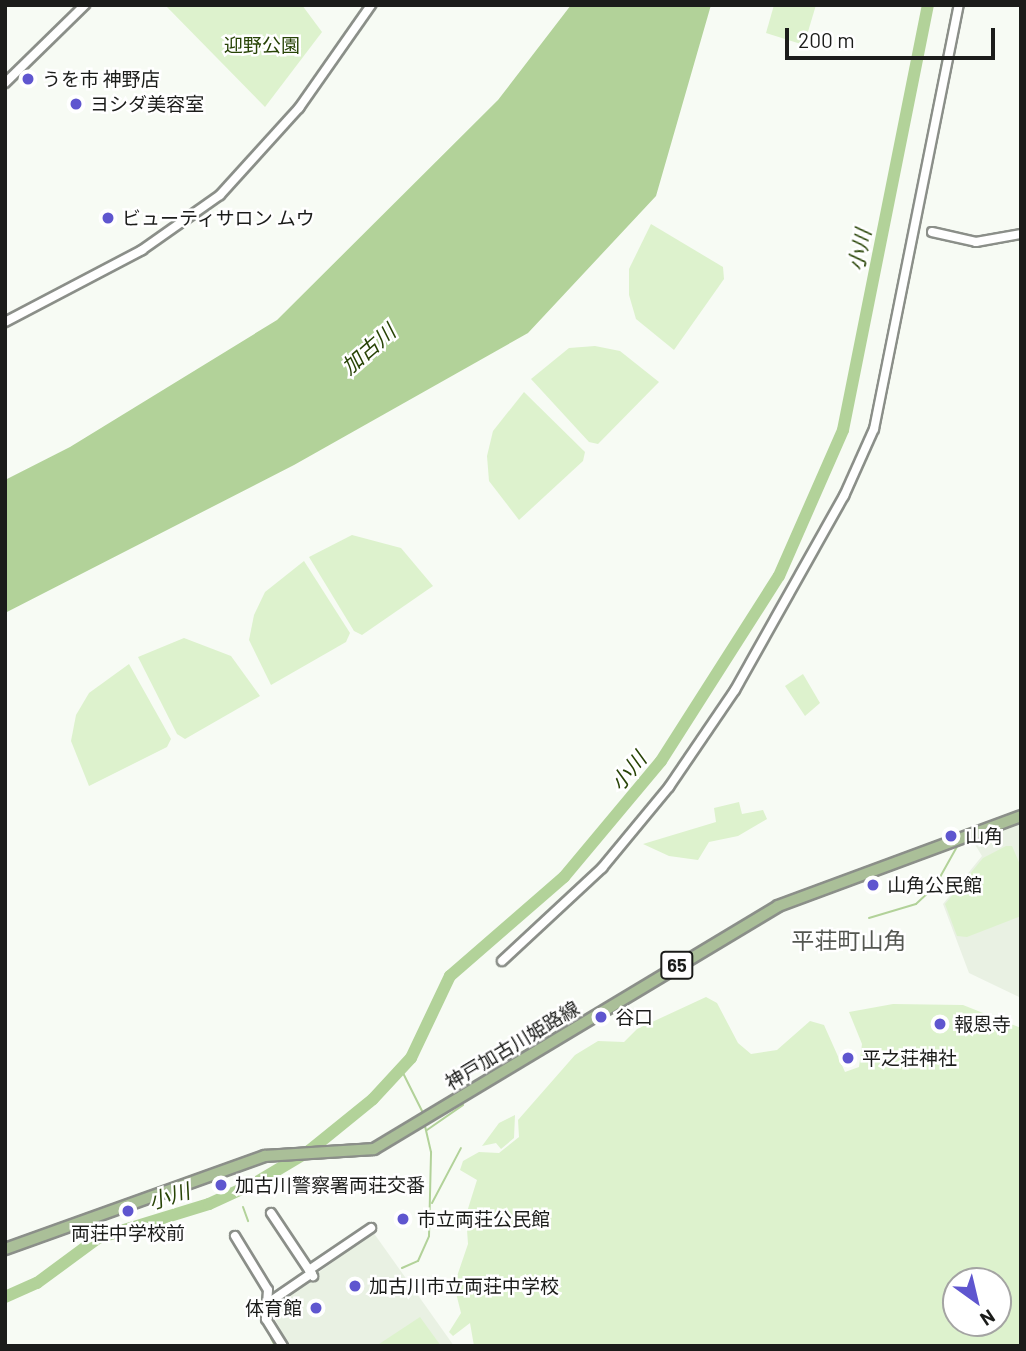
<!DOCTYPE html>
<meta charset="utf-8">
<style>
body{margin:0}
#map{position:relative;width:1026px;height:1351px;overflow:hidden;background:#f7fbf4;font-family:Barlow,"Noto Sans JP",sans-serif}
div>[style]{position:absolute}
.built>*{inset:0;background:#e9f1e3}
.green>*{inset:0;background:#ddf2cd}
.water>*{inset:0;background:#b2d299}
.stream>*{height:2px;margin:-1px;padding:0 1px;transform-origin:1px;border-radius:1px;background:#b2d299}
.river>*{height:12px;margin:-6px;padding:0 6px;transform-origin:6px;border-radius:6px;background:#b2d299}
.roads{filter:drop-shadow(2px 0 #8b8f89) drop-shadow(-2px 0 #8b8f89) drop-shadow(0 2px #8b8f89) drop-shadow(0 -2px #8b8f89)}
.tertiary>*{height:8px;margin:-4px;padding:0 4px;transform-origin:4px;border-radius:4px;background:#fff}
.primary>*{height:10px;margin:-5px;padding:0 5px;transform-origin:5px;border-radius:5px;background:#aabf98}
.dots>*{width:19px;height:19px;translate:-50% -50%;box-sizing:border-box;border:4px solid #fff;border-radius:50%}
span{translate:-50% -50%;white-space:nowrap;text-align:center;line-height:1.15;-webkit-text-stroke:5px #fff;paint-order:stroke}
.shield-label span{padding:2px 5px;background:#fff;border:2px solid;border-radius:5px;-webkit-text-stroke-width:0}
.shield-label{font-size:18px;color:#1b1c1a;font-weight:700}
.park-label{font-size:19px;color:#284406}
.poi-label{font-size:19px;color:#1b1c1a}
.left{translate:0 -50%;text-align:left}
.right{translate:-100% -50%;text-align:right}
.street-label{font-size:19px;color:#1b1c1a}
.water-label{font-size:21px;color:#284406;font-style:italic}
.quarter-label{font-size:23px;color:#535650}
.frame{position:absolute;inset:0;border:7px solid #1b1c1a;pointer-events:none}
.north{position:absolute;left:942px;top:1267px;width:70px;height:70px;box-sizing:border-box;background:#fff;border:2px solid #a4a4a3;border-radius:50%;rotate:146deg;font-size:19px;font-weight:700;line-height:28px;text-align:center;color:#1b1c1a}
.north::after{content:'';display:block;margin:auto;width:24px;height:32px;background:#5f56cf;clip-path:polygon(50% 0,100% 100%,50% 72%,0 100%)}
.scale{position:absolute;left:785px;top:28px;width:210px;height:32px;box-sizing:border-box;border:4px solid #1b1c1a;border-top:0;padding-left:9px;font-size:21px;line-height:24px;white-space:nowrap;color:#1b1c1a;-webkit-text-stroke:5px #fff;paint-order:stroke}
</style>
<div id="map">
<div class="built">
<i style="clip-path:polygon(1021px 823px,1021px 998px,969px 973px,943px 904px,982px 856px,971px 838px)"></i>
<i style="clip-path:polygon(373px 1232px,454px 1346px,288px 1346px,274px 1317px,275px 1305px)"></i>
</div>
<div class="green">
<i style="clip-path:polygon(165px 5px,302px 5px,322px 32px,265px 107px)"></i>
<i style="clip-path:polygon(774px 5px,816px 5px,804px 45px,766px 33px)"></i>
<i style="clip-path:polygon(651px 224px,723px 267px,724px 279px,674px 350px,636px 319px,629px 295px,629px 269px)"></i>
<i style="clip-path:polygon(595px 346px,620px 351px,659px 382px,598px 444px,589px 442px,531px 379px,569px 348px)"></i>
<i style="clip-path:polygon(524px 392px,585px 452px,583px 461px,519px 520px,489px 481px,487px 456px,493px 431px)"></i>
<i style="clip-path:polygon(352px 535px,401px 548px,433px 586px,362px 635px,354px 631px,309px 557px)"></i>
<i style="clip-path:polygon(304px 561px,350px 633px,346px 642px,271px 685px,249px 640px,254px 615px,265px 592px)"></i>
<i style="clip-path:polygon(184px 638px,231px 656px,260px 696px,185px 739px,177px 734px,138px 657px)"></i>
<i style="clip-path:polygon(129px 664px,171px 739px,167px 747px,89px 786px,71px 741px,76px 715px,89px 693px)"></i>
<i style="clip-path:polygon(803px 674px,820px 703px,805px 716px,785px 686px)"></i>
<i style="clip-path:polygon(739px 802px,742px 814px,763px 810px,767px 819px,738px 836px,709px 842px,698px 860px,669px 856px,643px 844px,716px 822px,714px 808px)"></i>
<i style="clip-path:polygon(1006px 846px,1012px 846px,1021px 867px,1021px 916px,967px 937px,957px 936px,945px 904px,983px 858px)"></i>
<i style="clip-path:polygon(evenodd,706px 997px,717px 1003px,738px 1043px,751px 1054px,777px 1050px,810px 1021px,824px 1025px,845px 1072px,859px 1067px,862px 1044px,849px 1012px,893px 1004px,963px 1005px,1021px 1028px,1021px 1346px,474px 1346px,470px 1323px,453px 1336px,449px 1332px,461px 1313px,454px 1285px,468px 1244px,466px 1215px,477px 1180px,460px 1170px,463px 1161px,479px 1152px,499px 1153px,519px 1137px,518px 1120px,575px 1055px,598px 1041px,624px 1042px,637px 1029px,706px 997px,956px 1281px,998px 1281px,998px 1323px,956px 1323px,956px 1281px)"></i>
<i style="clip-path:polygon(515px 1115px,514px 1138px,501px 1149px,496px 1143px,482px 1146px,499px 1123px)"></i>
<i style="clip-path:polygon(420px 1317px,441px 1346px,376px 1346px)"></i>
</div>
<div class="water">
<i style="clip-path:polygon(571px 5px,711px 5px,656px 196px,528px 333px,294px 465px,5px 613px,5px 480px,70px 447px,277px 320px,498px 100px)"></i>
</div>
<div class="stream">
<i style="left:869px;top:918px;width:49px;rotate:-16.6deg"></i>
<i style="left:916px;top:904px;width:26px;rotate:-43deg"></i>
<i style="left:935px;top:886px;width:49px;rotate:-60.8deg"></i>
<i style="left:402px;top:1071px;width:47px;rotate:63.4deg"></i>
<i style="left:427px;top:1130px;width:44px;rotate:-34.8deg"></i>
<i style="left:432px;top:1203px;width:62px;rotate:-62.2deg"></i>
<i style="left:243px;top:1207px;width:15px;rotate:70deg"></i>
<i style="left:233px;top:1242px;width:60px;rotate:58.7deg"></i>
<i style="left:402px;top:1268px;width:17px;rotate:-24deg"></i>
<i style="left:418px;top:1261px;width:27px;rotate:-66deg"></i>
<i style="left:429px;top:1236px;width:84px;rotate:-88.6deg"></i>
<i style="left:431px;top:1152px;width:26px;rotate:-103deg"></i>
<i style="left:259px;top:1310px;width:9px;rotate:-58deg"></i>
<i style="left:271px;top:1338px;width:9px;rotate:63deg"></i>
</div>
<div class="river">
<i style="left:5px;top:1297px;width:35px;rotate:-24deg"></i>
<i style="left:37px;top:1283px;width:76px;rotate:-36.4deg"></i>
<i style="left:98px;top:1238px;width:116px;rotate:-17deg"></i>
<i style="left:209px;top:1204px;width:53px;rotate:-24.6deg"></i>
<i style="left:257px;top:1182px;width:61px;rotate:-30.8deg"></i>
<i style="left:309px;top:1151px;width:82px;rotate:-39.1deg"></i>
<i style="left:373px;top:1099px;width:56px;rotate:-47.2deg"></i>
<i style="left:411px;top:1058px;width:91px;rotate:-64.6deg"></i>
<i style="left:450px;top:976px;width:151px;rotate:-41deg"></i>
<i style="left:564px;top:877px;width:151px;rotate:-50.1deg"></i>
<i style="left:661px;top:761px;width:219px;rotate:-57.5deg"></i>
<i style="left:779px;top:576px;width:159px;rotate:-66.3deg"></i>
<i style="left:843px;top:430px;width:433px;rotate:-78.7deg"></i>
</div>
<div class="roads">
<div class="tertiary">
<i style="left:5px;top:83px;width:112px;rotate:-44.3deg"></i>
<i style="left:932px;top:232px;width:45px;rotate:12.8deg"></i>
<i style="left:976px;top:242px;width:46px;rotate:-10.1deg"></i>
<i style="left:5px;top:322px;width:155px;rotate:-27.7deg"></i>
<i style="left:142px;top:250px;width:95px;rotate:-35.2deg"></i>
<i style="left:220px;top:195px;width:118px;rotate:-47.8deg"></i>
<i style="left:299px;top:108px;width:126px;rotate:-55deg"></i>
<i style="left:502px;top:961px;width:137px;rotate:-42.9deg"></i>
<i style="left:602px;top:868px;width:105px;rotate:-50.4deg"></i>
<i style="left:669px;top:787px;width:117px;rotate:-55.8deg"></i>
<i style="left:735px;top:690px;width:223px;rotate:-60.7deg"></i>
<i style="left:844px;top:496px;width:73px;rotate:-65.9deg"></i>
<i style="left:874px;top:429px;width:432px;rotate:-78.7deg"></i>
<i style="left:271px;top:1213px;width:76px;rotate:56.3deg"></i>
<i style="left:235px;top:1236px;width:63px;rotate:58.6deg"></i>
<i style="left:268px;top:1290px;width:29px;rotate:94deg"></i>
<i style="left:266px;top:1319px;width:32px;rotate:58deg"></i>
<i style="left:309px;top:1270px;width:75px;rotate:-34.1deg"></i>
<i style="left:268px;top:1303px;width:53px;rotate:-34.3deg"></i>
</div>
<div class="primary">
<i style="left:5px;top:1249px;width:276px;rotate:-19.7deg"></i>
<i style="left:265px;top:1156px;width:109px;rotate:-3.7deg"></i>
<i style="left:374px;top:1149px;width:471px;rotate:-31deg"></i>
<i style="left:778px;top:906px;width:259px;rotate:-20.3deg"></i>
</div>
</div>
<div class="dots">
<i style="left:28px;top:79px;background:#5f56cf"></i>
<i style="left:76px;top:104px;background:#5f56cf"></i>
<i style="left:108px;top:218px;background:#5f56cf"></i>
<i style="left:951px;top:836px;background:#5f56cf"></i>
<i style="left:873px;top:885px;background:#5f56cf"></i>
<i style="left:601px;top:1017px;background:#5f56cf"></i>
<i style="left:940px;top:1024px;background:#5f56cf"></i>
<i style="left:848px;top:1058px;background:#5f56cf"></i>
<i style="left:221px;top:1185px;background:#5f56cf"></i>
<i style="left:128px;top:1211px;background:#5f56cf"></i>
<i style="left:403px;top:1219px;background:#5f56cf"></i>
<i style="left:355px;top:1286px;background:#5f56cf"></i>
<i style="left:316px;top:1308px;background:#5f56cf"></i>
</div>
<div class="shield-label">
<span style="left:677px;top:965px">65</span>
</div>
<div class="park-label">
<span style="left:262px;top:45px">迎野公園</span>
</div>
<div class="poi-label">
<span class="left" style="left:42px;top:79px">うを市 神野店</span>
<span class="left" style="left:90px;top:104px">ヨシダ美容室</span>
<span class="left" style="left:122px;top:218px">ビューティサロン ムウ</span>
<span class="left" style="left:965px;top:836px">山角</span>
<span class="left" style="left:887px;top:885px">山角公民館</span>
<span class="left" style="left:615px;top:1017px">谷口</span>
<span class="left" style="left:954px;top:1024px">報恩寺</span>
<span class="left" style="left:862px;top:1058px">平之荘神社</span>
<span class="left" style="left:235px;top:1185px">加古川警察署両荘交番</span>
<span class="left" style="left:417px;top:1219px">市立両荘公民館</span>
<span style="left:128px;top:1233px">両荘中学校前</span>
<span class="left" style="left:369px;top:1286px">加古川市立両荘中学校</span>
<span class="right" style="left:302px;top:1308px">体育館</span>
</div>
<div class="street-label">
<span style="left:512px;top:1045px;rotate:-31deg">神戸加古川姫路線</span>
</div>
<div class="water-label">
<span style="left:859px;top:250px;rotate:-79deg">小川</span>
<span style="left:368px;top:349px;rotate:-41deg">加古川</span>
<span style="left:628px;top:771px;rotate:-50deg">小川</span>
<span style="left:169px;top:1196px;rotate:-17deg">小川</span>
</div>
<div class="quarter-label">
<span style="left:849px;top:940px">平荘町山角</span>
</div>
<div class="frame"></div>
<div class="north">N</div>
<div class="scale">200 m</div>
</div>
